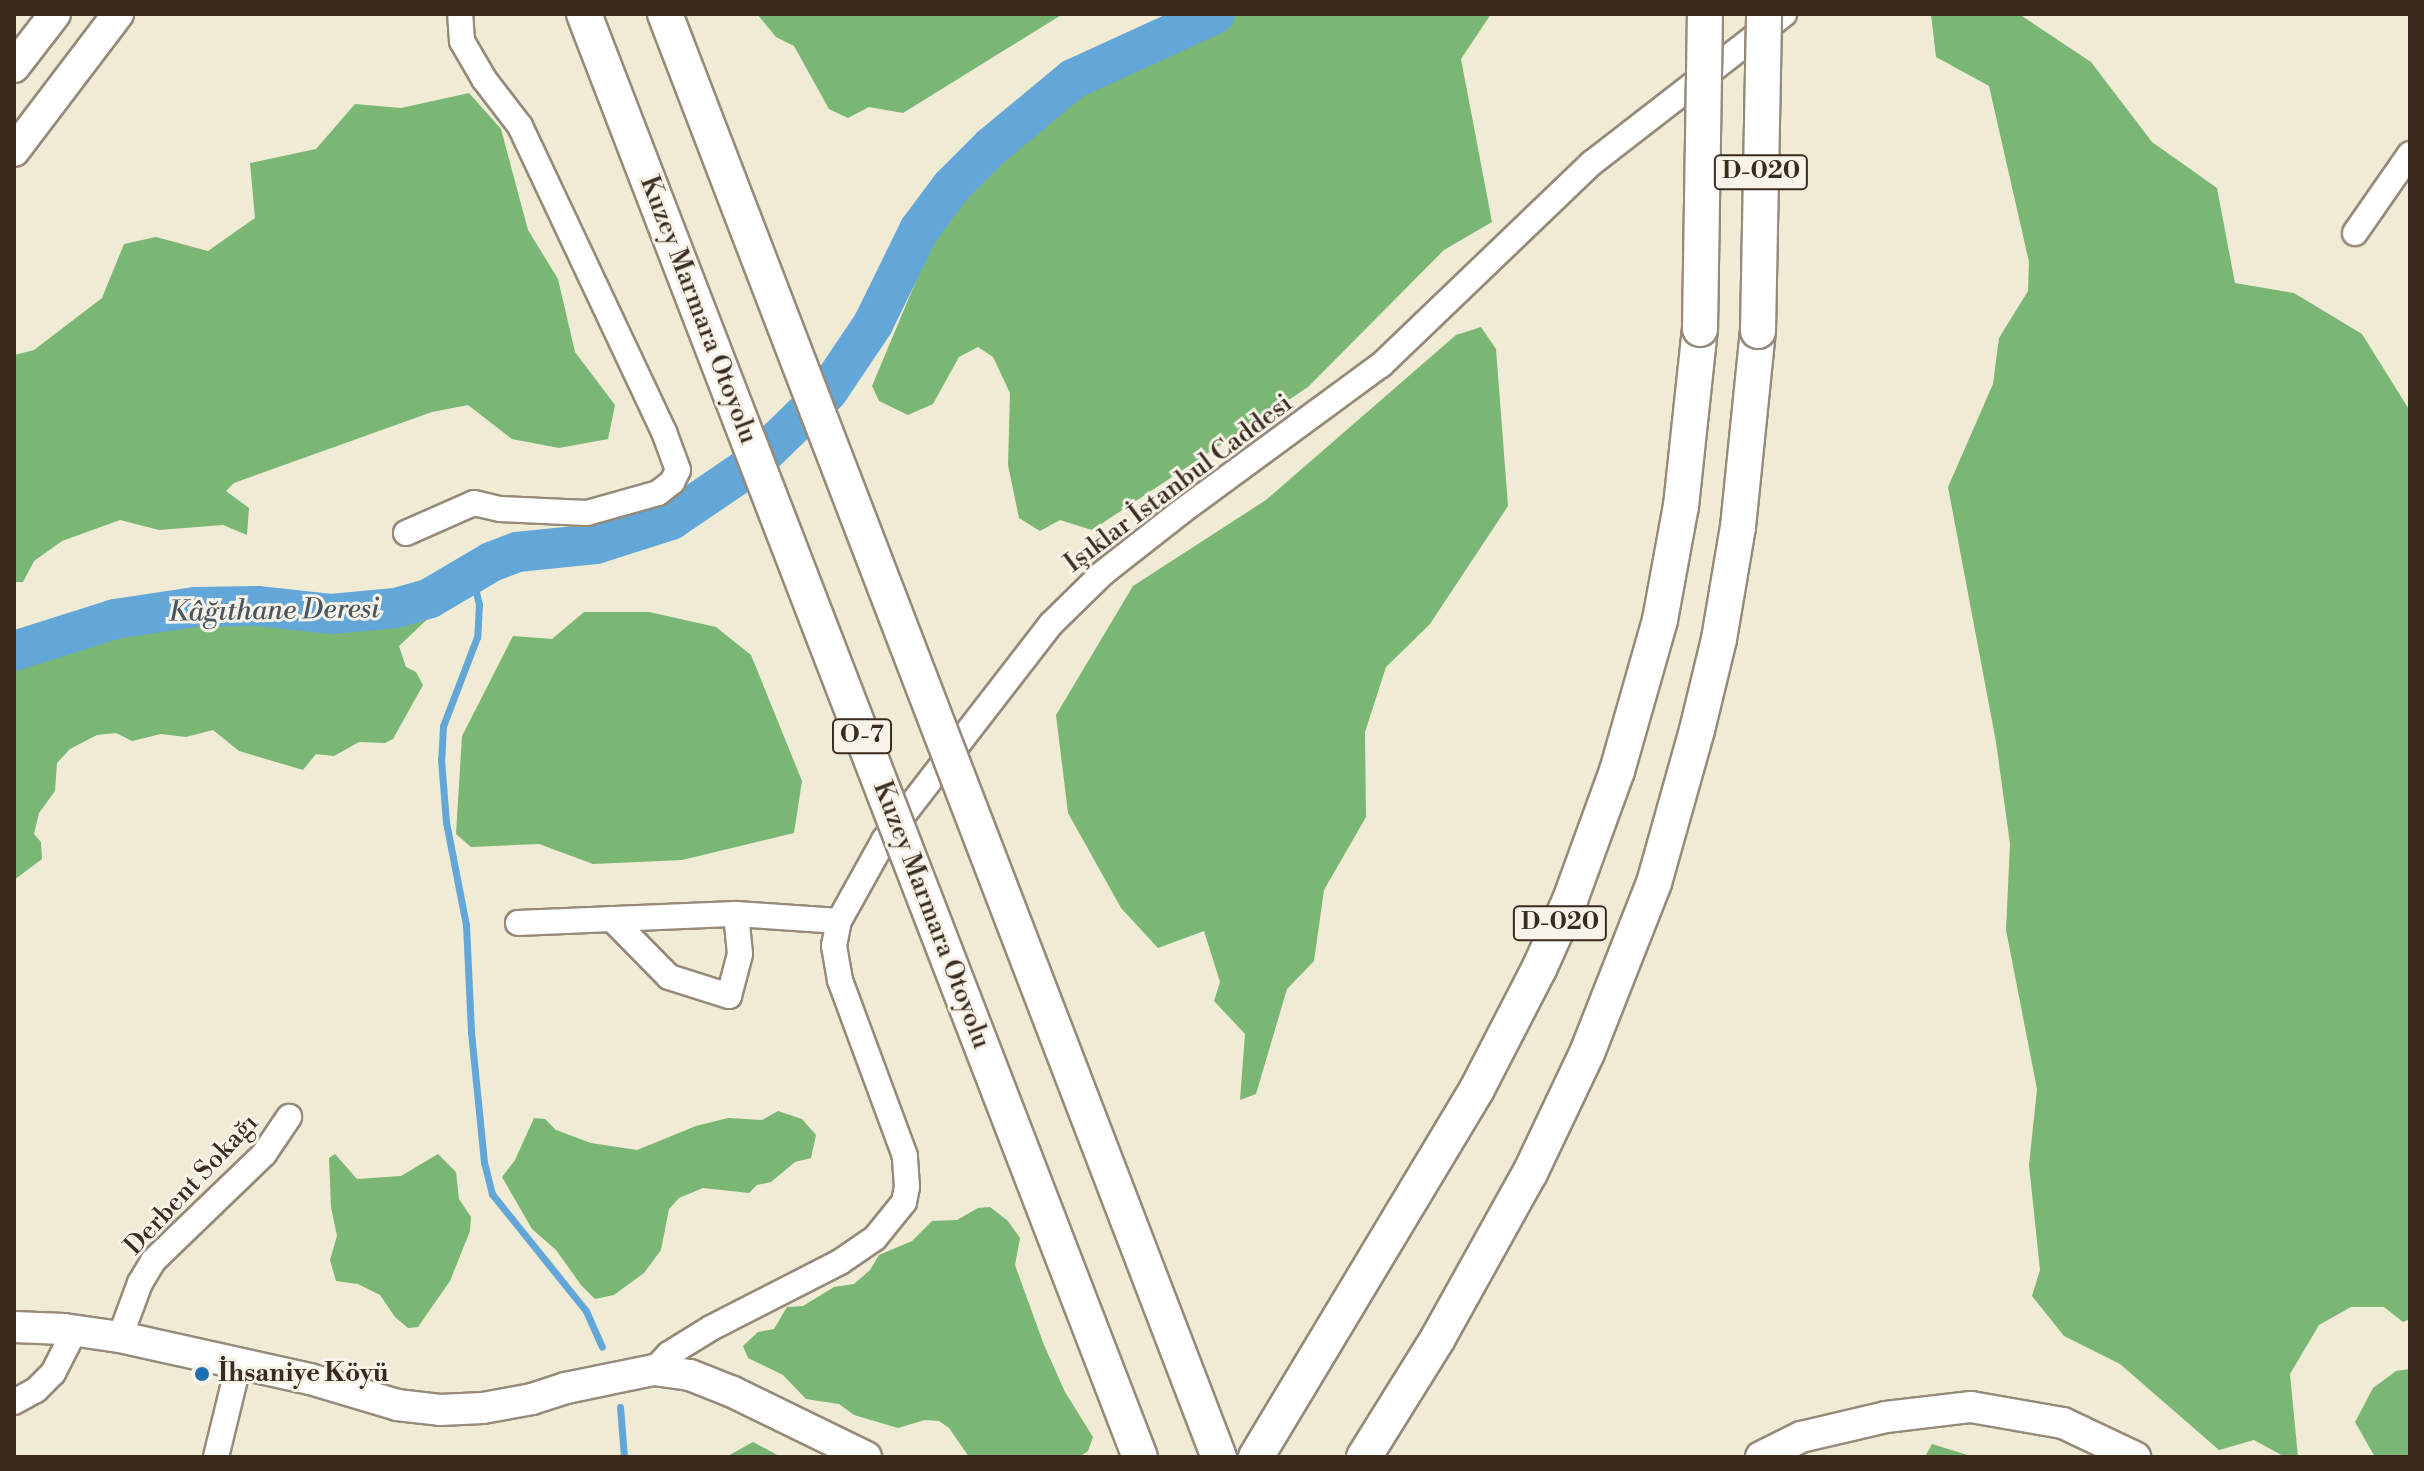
<!DOCTYPE html>
<meta charset="utf-8">
<style>
body{margin:0}
#map{position:relative;width:2424px;height:1471px;overflow:hidden;background:#f0ebd5;font-family:"Libre Bodoni",serif}
div>[style]{position:absolute}
.forest>*{inset:0;background:#7ab674}
.stream>*{height:7px;margin:-3.5px;padding:0 3.5px;transform-origin:3.5px;border-radius:3.5px;background:#63a6d8}
.river>*{height:40px;margin:-20px;padding:0 20px;transform-origin:20px;border-radius:20px;background:#63a6d8}
.roads{filter:drop-shadow(2px 0 #968a7a) drop-shadow(-2px 0 #968a7a) drop-shadow(0 2px #968a7a) drop-shadow(0 -2px #968a7a)}
.minor>*{height:24px;margin:-12px;padding:0 12px;transform-origin:12px;border-radius:12px;background:#fff}
.major>*{height:30px;margin:-15px;padding:0 15px;transform-origin:15px;border-radius:15px;background:#fff}
.highway>*{height:34px;margin:-17px;padding:0 17px;transform-origin:17px;border-radius:17px;background:#fff}
.bridges{filter:drop-shadow(2px 0 #968a7a) drop-shadow(-2px 0 #968a7a) drop-shadow(0 2px #968a7a) drop-shadow(0 -2px #968a7a)}
.highway-bridge>*{height:34px;margin:-17px;padding:0 17px;transform-origin:17px;border-radius:17px;background:#fff}
.dots>*{width:22px;height:22px;translate:-50% -50%;box-sizing:border-box;border:4px solid #f7f3e8;border-radius:50%}
span{translate:-50% -50%;white-space:nowrap;text-align:center;line-height:1.15;-webkit-text-stroke:6px #f7f3e8;paint-order:stroke}
.shield-label span{padding:2px 6px;background:#f7f3e8;border:2px solid;border-radius:6px;-webkit-text-stroke-width:0}
.shield-label{font-size:24px;color:#3b2a1e;font-weight:700}
.street-label{font-size:26px;color:#3b2a1e}
.poi-label{font-size:26px;color:#3b2a1e;font-weight:700}
.left{translate:0 -50%;text-align:left}
.water-label{font-size:28px;color:#49555f;font-style:italic}
.frame{position:absolute;inset:0;border:16px solid #3b2a1e;pointer-events:none}
</style>
<div id="map">
<div class="forest">
<i style="clip-path:polygon(757px 14px,1063px 14px,903px 113px,869px 107px,848px 118px,829px 109px,794px 46px,776px 37px)"></i>
<i style="clip-path:polygon(1236px 14px,1491px 14px,1461px 59px,1492px 222px,1444px 250px,1308px 387px,1092px 530px,1060px 520px,1040px 531px,1019px 518px,1008px 465px,1010px 393px,993px 357px,978px 347px,959px 357px,933px 404px,908px 415px,879px 401px,872px 386px,940px 224px,1013px 132px,1140px 52px)"></i>
<i style="clip-path:polygon(1931px 14px,2019px 14px,2091px 62px,2152px 142px,2217px 188px,2235px 283px,2294px 293px,2362px 334px,2410px 411px,2410px 1319px,2403px 1322px,2384px 1307px,2351px 1307px,2319px 1325px,2290px 1374px,2298px 1457px,2285px 1457px,2254px 1440px,2219px 1450px,2120px 1364px,2064px 1336px,2032px 1296px,2040px 1270px,2029px 1165px,2037px 1089px,2006px 930px,2010px 844px,1996px 742px,1948px 487px,1993px 384px,1999px 338px,2028px 291px,2029px 262px,1989px 86px,1936px 57px)"></i>
<i style="clip-path:polygon(469px 93px,501px 129px,528px 230px,558px 279px,575px 352px,615px 405px,608px 439px,559px 448px,512px 439px,468px 405px,432px 412px,234px 483px,226px 491px,249px 508px,247px 535px,223px 525px,159px 530px,120px 520px,62px 541px,34px 561px,23px 582px,14px 582px,14px 355px,34px 350px,102px 298px,124px 244px,156px 237px,208px 251px,255px 218px,250px 163px,316px 149px,355px 104px,401px 108px)"></i>
<i style="clip-path:polygon(1481px 327px,1496px 349px,1508px 506px,1430px 624px,1386px 667px,1365px 732px,1366px 817px,1324px 890px,1314px 961px,1287px 989px,1256px 1094px,1240px 1100px,1245px 1034px,1214px 1001px,1220px 982px,1204px 931px,1158px 948px,1121px 908px,1068px 813px,1056px 715px,1133px 586px,1266px 500px,1456px 335px)"></i>
<i style="clip-path:polygon(422px 593px,438px 601px,436px 611px,399px 646px,406px 667px,416px 672px,423px 685px,393px 739px,385px 743px,359px 742px,334px 756px,316px 754px,303px 770px,239px 751px,213px 730px,186px 737px,161px 734px,132px 741px,116px 733px,97px 735px,70px 749px,57px 763px,55px 791px,39px 813px,34px 834px,41px 842px,42px 859px,14px 880px,14px 632px,46px 624px,75px 623px,216px 598px,273px 599px,320px 607px,384px 602px)"></i>
<i style="clip-path:polygon(584px 612px,649px 612px,716px 627px,751px 655px,802px 781px,794px 833px,682px 860px,593px 864px,539px 844px,471px 847px,456px 834px,462px 736px,513px 636px,552px 639px)"></i>
<i style="clip-path:polygon(778px 1111px,802px 1119px,816px 1135px,811px 1158px,795px 1162px,771px 1182px,757px 1185px,749px 1193px,703px 1188px,679px 1198px,669px 1209px,661px 1250px,644px 1273px,614px 1295px,595px 1299px,581px 1285px,556px 1250px,532px 1229px,502px 1177px,515px 1160px,534px 1118px,545px 1119px,556px 1130px,591px 1143px,637px 1150px,696px 1126px,728px 1118px,762px 1120px)"></i>
<i style="clip-path:polygon(335px 1154px,357px 1179px,401px 1176px,438px 1154px,456px 1172px,459px 1199px,471px 1217px,470px 1231px,450px 1281px,418px 1327px,408px 1328px,395px 1317px,380px 1295px,358px 1284px,336px 1281px,330px 1260px,337px 1236px,331px 1207px,329px 1158px)"></i>
<i style="clip-path:polygon(990px 1207px,1008px 1221px,1020px 1238px,1015px 1265px,1044px 1345px,1065px 1392px,1093px 1437px,1088px 1451px,1079px 1457px,969px 1457px,949px 1428px,939px 1421px,925px 1420px,898px 1428px,854px 1415px,839px 1404px,806px 1399px,783px 1375px,748px 1358px,743px 1346px,758px 1332px,774px 1329px,787px 1307px,803px 1306px,834px 1287px,854px 1284px,870px 1270px,879px 1255px,912px 1241px,932px 1221px,957px 1220px,978px 1208px)"></i>
<i style="clip-path:polygon(2410px 1369px,2410px 1457px,2375px 1457px,2355px 1422px,2373px 1388px,2396px 1371px)"></i>
<i style="clip-path:polygon(753px 1442px,781px 1457px,726px 1457px)"></i>
<i style="clip-path:polygon(1932px 1444px,1974px 1457px,1925px 1457px)"></i>
</div>
<div class="stream">
<i style="left:474px;top:583px;width:22px;rotate:77deg"></i>
<i style="left:479px;top:604px;width:33px;rotate:93deg"></i>
<i style="left:477px;top:637px;width:95px;rotate:110.9deg"></i>
<i style="left:443px;top:726px;width:33px;rotate:93deg"></i>
<i style="left:441px;top:759px;width:63px;rotate:85.5deg"></i>
<i style="left:446px;top:822px;width:105px;rotate:79deg"></i>
<i style="left:466px;top:925px;width:107px;rotate:87.3deg"></i>
<i style="left:471px;top:1032px;width:131px;rotate:84.3deg"></i>
<i style="left:484px;top:1162px;width:33px;rotate:76deg"></i>
<i style="left:492px;top:1194px;width:150px;rotate:51.2deg"></i>
<i style="left:586px;top:1311px;width:39px;rotate:66deg"></i>
<i style="left:620px;top:1407px;width:50px;rotate:85.4deg"></i>
</div>
<div class="river">
<i style="left:14px;top:651px;width:106px;rotate:-17.6deg"></i>
<i style="left:115px;top:619px;width:81px;rotate:-8.5deg"></i>
<i style="left:195px;top:607px;width:62px;rotate:-0.9deg"></i>
<i style="left:257px;top:606px;width:74px;rotate:6.2deg"></i>
<i style="left:331px;top:614px;width:65px;rotate:-5.3deg"></i>
<i style="left:396px;top:608px;width:35px;rotate:-16deg"></i>
<i style="left:430px;top:598px;width:71px;rotate:-30.5deg"></i>
<i style="left:491px;top:562px;width:28px;rotate:-21deg"></i>
<i style="left:517px;top:552px;width:79px;rotate:-5.8deg"></i>
<i style="left:596px;top:544px;width:79px;rotate:-17.7deg"></i>
<i style="left:671px;top:520px;width:98px;rotate:-34.2deg"></i>
<i style="left:752px;top:465px;width:106px;rotate:-44.2deg"></i>
<i style="left:828px;top:391px;width:81px;rotate:-56.1deg"></i>
<i style="left:873px;top:324px;width:105px;rotate:-63.9deg"></i>
<i style="left:919px;top:230px;width:54px;rotate:-53.3deg"></i>
<i style="left:951px;top:187px;width:57px;rotate:-45deg"></i>
<i style="left:991px;top:147px;width:107px;rotate:-39.7deg"></i>
<i style="left:1073px;top:79px;width:156px;rotate:-24.6deg"></i>
</div>
<div class="roads">
<div class="minor">
<i style="left:2355px;top:233px;width:96px;rotate:-55.2deg"></i>
<i style="left:406px;top:533px;width:74px;rotate:-23.8deg"></i>
<i style="left:474px;top:503px;width:27px;rotate:13deg"></i>
<i style="left:500px;top:509px;width:87px;rotate:2.6deg"></i>
<i style="left:587px;top:513px;width:74px;rotate:-15.7deg"></i>
<i style="left:658px;top:493px;width:18px;rotate:-38deg"></i>
<i style="left:672px;top:482px;width:13px;rotate:-63deg"></i>
<i style="left:678px;top:470px;width:40px;rotate:-110.2deg"></i>
<i style="left:664px;top:432px;width:338px;rotate:-115.2deg"></i>
<i style="left:520px;top:126px;width:59px;rotate:-127.5deg"></i>
<i style="left:484px;top:79px;width:44px;rotate:-120.1deg"></i>
<i style="left:462px;top:41px;width:27px;rotate:-94deg"></i>
<i style="left:612px;top:919px;width:81px;rotate:45.5deg"></i>
<i style="left:669px;top:977px;width:63px;rotate:17.6deg"></i>
<i style="left:729px;top:996px;width:43px;rotate:-75.3deg"></i>
<i style="left:740px;top:954px;width:40px;rotate:-95.7deg"></i>
<i style="left:518px;top:923px;width:218px;rotate:-2.4deg"></i>
<i style="left:736px;top:914px;width:103px;rotate:3.9deg"></i>
<i style="left:120px;top:1337px;width:58px;rotate:-69.7deg"></i>
<i style="left:140px;top:1283px;width:26px;rotate:-59deg"></i>
<i style="left:153px;top:1261px;width:154px;rotate:-43.9deg"></i>
<i style="left:264px;top:1154px;width:45px;rotate:-56deg"></i>
<i style="left:654px;top:1370px;width:22px;rotate:-47deg"></i>
<i style="left:669px;top:1354px;width:49px;rotate:-31.8deg"></i>
<i style="left:711px;top:1328px;width:145px;rotate:-27.1deg"></i>
<i style="left:840px;top:1262px;width:42px;rotate:-34.4deg"></i>
<i style="left:875px;top:1238px;width:46px;rotate:-51.1deg"></i>
<i style="left:904px;top:1202px;width:15px;rotate:-79deg"></i>
<i style="left:907px;top:1187px;width:31px;rotate:-94deg"></i>
<i style="left:905px;top:1156px;width:188px;rotate:-110.3deg"></i>
<i style="left:840px;top:980px;width:35px;rotate:-100deg"></i>
<i style="left:834px;top:946px;width:25px;rotate:-79deg"></i>
<i style="left:839px;top:921px;width:93px;rotate:-60.9deg"></i>
<i style="left:884px;top:840px;width:273px;rotate:-52.3deg"></i>
<i style="left:1051px;top:624px;width:73px;rotate:-44.4deg"></i>
<i style="left:1103px;top:573px;width:100px;rotate:-38.1deg"></i>
<i style="left:1182px;top:511px;width:247px;rotate:-36.3deg"></i>
<i style="left:1381px;top:365px;width:292px;rotate:-43.8deg"></i>
<i style="left:1592px;top:163px;width:243px;rotate:-37.8deg"></i>
<i style="left:14px;top:1402px;width:25px;rotate:-29deg"></i>
<i style="left:36px;top:1390px;width:24px;rotate:-45deg"></i>
<i style="left:53px;top:1373px;width:48px;rotate:-62.9deg"></i>
<i style="left:216px;top:1457px;width:97px;rotate:-76.3deg"></i>
</div>
<div class="major">
<i style="left:14px;top:67px;width:67px;rotate:-52.3deg"></i>
<i style="left:14px;top:151px;width:172px;rotate:-52.8deg"></i>
<i style="left:14px;top:1327px;width:50px;rotate:2.3deg"></i>
<i style="left:64px;top:1329px;width:57px;rotate:8.1deg"></i>
<i style="left:120px;top:1337px;width:195px;rotate:12.5deg"></i>
<i style="left:310px;top:1379px;width:91px;rotate:16.6deg"></i>
<i style="left:397px;top:1405px;width:43px;rotate:6.6deg"></i>
<i style="left:440px;top:1410px;width:43px;rotate:-2.7deg"></i>
<i style="left:483px;top:1408px;width:50px;rotate:-10.4deg"></i>
<i style="left:532px;top:1399px;width:36px;rotate:-18deg"></i>
<i style="left:566px;top:1388px;width:90px;rotate:-11.6deg"></i>
<i style="left:654px;top:1370px;width:36px;rotate:8deg"></i>
<i style="left:690px;top:1375px;width:46px;rotate:21.6deg"></i>
<i style="left:733px;top:1392px;width:148px;rotate:26deg"></i>
<i style="left:1761px;top:1457px;width:45px;rotate:-26.6deg"></i>
<i style="left:1801px;top:1437px;width:87px;rotate:-13.2deg"></i>
<i style="left:1886px;top:1417px;width:86px;rotate:-6.7deg"></i>
<i style="left:1971px;top:1407px;width:93px;rotate:9.9deg"></i>
<i style="left:2063px;top:1423px;width:80px;rotate:25.3deg"></i>
</div>
<div class="highway">
<i style="left:1256px;top:1457px;width:429px;rotate:-59deg"></i>
<i style="left:1477px;top:1089px;width:135px;rotate:-62.7deg"></i>
<i style="left:1539px;top:969px;width:76px;rotate:-65.8deg"></i>
<i style="left:1570px;top:900px;width:137px;rotate:-70deg"></i>
<i style="left:1617px;top:771px;width:157px;rotate:-74.1deg"></i>
<i style="left:1660px;top:620px;width:116px;rotate:-79.6deg"></i>
<i style="left:1681px;top:506px;width:178px;rotate:-83.9deg"></i>
<i style="left:1364px;top:1457px;width:140px;rotate:-58.1deg"></i>
<i style="left:1438px;top:1338px;width:189px;rotate:-60.9deg"></i>
<i style="left:1530px;top:1173px;width:133px;rotate:-64.6deg"></i>
<i style="left:1587px;top:1053px;width:183px;rotate:-68.5deg"></i>
<i style="left:1654px;top:883px;width:159px;rotate:-74.3deg"></i>
<i style="left:1697px;top:730px;width:94px;rotate:-76.4deg"></i>
<i style="left:1719px;top:639px;width:114px;rotate:-80.4deg"></i>
<i style="left:1738px;top:527px;width:197px;rotate:-84.2deg"></i>
</div>
</div>
<div class="bridges">
<div class="highway-bridge">
<i style="left:584px;top:14px;width:1546px;rotate:68.93deg"></i>
<i style="left:665px;top:14px;width:1546px;rotate:69deg"></i>
<i style="left:1700px;top:329px;width:315px;rotate:-89.1deg"></i>
<i style="left:1758px;top:331px;width:317px;rotate:-88.9deg"></i>
</div>
</div>
<div class="dots">
<i style="left:202px;top:1374px;background:#1f6fb2"></i>
</div>
<div class="shield-label">
<span style="left:1761px;top:172px">D-020</span>
<span style="left:862px;top:736px">O-7</span>
<span style="left:1560px;top:923px">D-020</span>
</div>
<div class="street-label">
<span style="left:698px;top:310px;rotate:69deg">Kuzey Marmara Otoyolu</span>
<span style="left:1179px;top:484px;rotate:-37deg">Işıklar İstanbul Caddesi</span>
<span style="left:931px;top:915px;rotate:69deg">Kuzey Marmara Otoyolu</span>
<span style="left:192px;top:1185px;rotate:-47deg">Derbent Sokağı</span>
</div>
<div class="poi-label">
<span class="left" style="left:218px;top:1374px">İhsaniye Köyü</span>
</div>
<div class="water-label">
<span style="left:274px;top:611px;rotate:-1deg">Kâğıthane Deresi</span>
</div>
<div class="frame"></div>
</div>
